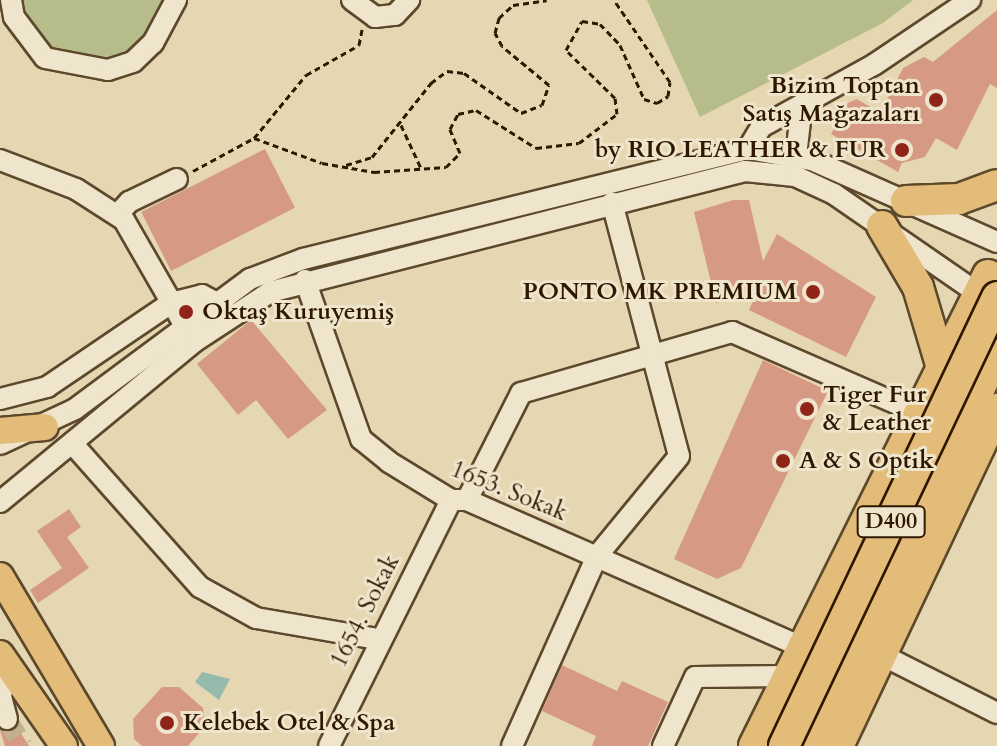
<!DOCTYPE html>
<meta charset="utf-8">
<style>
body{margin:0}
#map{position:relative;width:997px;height:746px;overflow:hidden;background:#e5d7b1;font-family:Cardo,serif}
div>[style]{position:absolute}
.green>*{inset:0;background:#b7bd8a}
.water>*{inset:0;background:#96baac}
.building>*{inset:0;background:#d69a84;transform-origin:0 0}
.minor-tunnel>*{height:20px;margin-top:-10px;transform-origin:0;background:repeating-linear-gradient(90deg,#c1b18e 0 20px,transparent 0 30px)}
.path>*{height:3px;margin-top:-1.5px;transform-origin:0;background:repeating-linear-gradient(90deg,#301800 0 6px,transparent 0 10px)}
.roads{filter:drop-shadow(2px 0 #5d482c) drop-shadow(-2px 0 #5d482c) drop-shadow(0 2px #5d482c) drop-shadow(0 -2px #5d482c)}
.minor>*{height:20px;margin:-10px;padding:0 10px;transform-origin:10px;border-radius:10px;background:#eee5cc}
.major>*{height:26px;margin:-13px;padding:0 13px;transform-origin:13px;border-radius:13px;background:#e2bc78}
.highway>*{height:30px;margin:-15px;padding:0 15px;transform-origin:15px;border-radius:15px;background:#e2bc78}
.bridges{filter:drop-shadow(2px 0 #301800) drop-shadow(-2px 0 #301800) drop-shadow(0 2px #301800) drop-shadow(0 -2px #301800)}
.highway-bridge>*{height:30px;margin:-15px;padding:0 15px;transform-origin:15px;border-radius:15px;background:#e2bc78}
.dots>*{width:22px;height:22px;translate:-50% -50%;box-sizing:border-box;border:4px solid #eee5cc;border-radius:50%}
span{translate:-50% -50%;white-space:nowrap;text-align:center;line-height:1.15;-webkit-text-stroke:6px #eee5cc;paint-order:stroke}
.shield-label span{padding:2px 6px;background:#eee5cc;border:2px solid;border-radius:6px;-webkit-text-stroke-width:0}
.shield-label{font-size:22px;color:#301800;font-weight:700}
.poi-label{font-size:24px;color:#301800;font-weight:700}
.right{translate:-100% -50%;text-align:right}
.left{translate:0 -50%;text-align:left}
.street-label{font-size:24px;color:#301800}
</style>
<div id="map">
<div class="green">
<i style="clip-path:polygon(19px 0,162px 0,144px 42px,113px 62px,75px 56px,47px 45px)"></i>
<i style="clip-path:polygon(647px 0,913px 0,883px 23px,700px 117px)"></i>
</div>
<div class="water">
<i style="clip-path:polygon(202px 672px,230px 679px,219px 700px,195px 682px)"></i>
</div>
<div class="building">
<i style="clip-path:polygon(997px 10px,997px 88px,990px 84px,957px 150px,936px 138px,925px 157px,902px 163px,898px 172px,831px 134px,838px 122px,825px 113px,857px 99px,880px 113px,903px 68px,924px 57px,933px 62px)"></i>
<i style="left:265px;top:149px;width:66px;height:139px;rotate:63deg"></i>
<i style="clip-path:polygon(733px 200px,749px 200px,763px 261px,777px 234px,876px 297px,846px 357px,749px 310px,757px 293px,716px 303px,694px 212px)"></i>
<i style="clip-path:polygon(251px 320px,327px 410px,288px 439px,256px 400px,238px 415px,197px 364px)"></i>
<i style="clip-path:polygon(763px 360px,828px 391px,741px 568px,717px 579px,674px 559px)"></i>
<i style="clip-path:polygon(69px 509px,81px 527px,67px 537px,89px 568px,38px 603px,30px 590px,62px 568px,37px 531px)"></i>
<i style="clip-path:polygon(562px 665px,617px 691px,622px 681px,668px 702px,648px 746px,592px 746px,596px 736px,542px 711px)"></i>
<i style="clip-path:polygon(162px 687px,179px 687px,203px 708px,205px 726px,188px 746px,142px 746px,134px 739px,133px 719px)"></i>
<i style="clip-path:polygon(17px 727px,29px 746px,5px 746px,0 730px)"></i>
</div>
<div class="minor-tunnel">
<i style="left:7px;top:719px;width:31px;rotate:59deg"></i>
</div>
<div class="path">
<i style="left:401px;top:125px;width:47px;rotate:65.1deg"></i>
<i style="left:254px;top:138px;width:72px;rotate:20.2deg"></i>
<i style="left:322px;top:163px;width:53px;rotate:9.8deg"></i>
<i style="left:374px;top:172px;width:72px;rotate:-4deg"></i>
<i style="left:446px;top:167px;width:20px;rotate:-45deg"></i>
<i style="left:460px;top:153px;width:26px;rotate:-113deg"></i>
<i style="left:450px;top:129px;width:17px;rotate:-62deg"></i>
<i style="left:458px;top:114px;width:18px;rotate:-13deg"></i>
<i style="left:476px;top:110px;width:71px;rotate:32.3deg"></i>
<i style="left:536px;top:148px;width:43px;rotate:-6.6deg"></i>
<i style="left:579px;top:143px;width:48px;rotate:-37.3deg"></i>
<i style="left:617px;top:114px;width:16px;rotate:-97deg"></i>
<i style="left:615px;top:98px;width:69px;rotate:-135.6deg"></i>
<i style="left:566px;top:50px;width:33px;rotate:-61deg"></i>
<i style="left:582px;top:21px;width:18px;rotate:9deg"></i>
<i style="left:600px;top:24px;width:29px;rotate:46deg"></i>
<i style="left:620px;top:45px;width:59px;rotate:66deg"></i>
<i style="left:644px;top:99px;width:14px;rotate:17deg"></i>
<i style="left:657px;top:103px;width:13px;rotate:-32deg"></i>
<i style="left:668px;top:96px;width:14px;rotate:-82deg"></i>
<i style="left:670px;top:82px;width:99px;rotate:-124.3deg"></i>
<i style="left:346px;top:165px;width:27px;rotate:-17deg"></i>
<i style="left:372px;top:157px;width:95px;rotate:-51.4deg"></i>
<i style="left:431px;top:83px;width:20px;rotate:-37deg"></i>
<i style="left:447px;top:71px;width:17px;rotate:7deg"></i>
<i style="left:464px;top:73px;width:70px;rotate:35.1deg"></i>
<i style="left:521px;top:113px;width:22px;rotate:-21deg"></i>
<i style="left:542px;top:105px;width:21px;rotate:-71deg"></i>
<i style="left:549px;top:85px;width:61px;rotate:-140.3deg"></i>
<i style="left:502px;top:46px;width:15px;rotate:-118deg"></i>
<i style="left:495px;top:33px;width:16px;rotate:-75deg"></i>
<i style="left:499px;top:18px;width:19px;rotate:-43deg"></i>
<i style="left:513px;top:5px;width:34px;rotate:-8deg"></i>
<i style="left:193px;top:171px;width:69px;rotate:-28.4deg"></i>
<i style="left:254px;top:138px;width:82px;rotate:-50.5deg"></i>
<i style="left:306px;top:75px;width:61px;rotate:-29.5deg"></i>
<i style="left:359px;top:45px;width:16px;rotate:-79deg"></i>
</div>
<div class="roads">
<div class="minor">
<i style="left:11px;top:0;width:17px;rotate:80deg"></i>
<i style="left:14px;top:17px;width:51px;rotate:52.9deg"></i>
<i style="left:45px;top:58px;width:64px;rotate:10.8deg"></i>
<i style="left:108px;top:70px;width:26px;rotate:-18deg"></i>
<i style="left:133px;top:62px;width:28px;rotate:-44deg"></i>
<i style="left:153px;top:43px;width:49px;rotate:-61.9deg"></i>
<i style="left:352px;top:0;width:29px;rotate:36deg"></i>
<i style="left:375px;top:17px;width:20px;rotate:-6deg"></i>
<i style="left:395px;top:15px;width:21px;rotate:-47deg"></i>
<i style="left:748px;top:149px;width:26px;rotate:-59deg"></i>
<i style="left:761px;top:127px;width:130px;rotate:-28.9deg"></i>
<i style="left:875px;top:64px;width:115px;rotate:-34deg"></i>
<i style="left:796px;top:156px;width:52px;rotate:-83.4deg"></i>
<i style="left:0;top:160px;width:81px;rotate:20.9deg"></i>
<i style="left:76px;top:189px;width:57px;rotate:32.9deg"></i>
<i style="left:124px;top:220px;width:133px;rotate:60.1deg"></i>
<i style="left:117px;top:215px;width:18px;rotate:-47deg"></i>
<i style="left:129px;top:202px;width:53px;rotate:-25.6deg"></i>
<i style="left:305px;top:280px;width:169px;rotate:70.6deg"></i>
<i style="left:361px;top:439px;width:36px;rotate:39deg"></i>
<i style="left:389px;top:462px;width:73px;rotate:31.5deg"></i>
<i style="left:451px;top:500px;width:16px"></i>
<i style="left:467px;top:500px;width:364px;rotate:23.7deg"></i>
<i style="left:0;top:399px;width:49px;rotate:-14.3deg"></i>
<i style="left:47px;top:387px;width:150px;rotate:-34.1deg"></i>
<i style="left:171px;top:303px;width:32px;rotate:-14deg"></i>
<i style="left:202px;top:295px;width:24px;rotate:28deg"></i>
<i style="left:72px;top:443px;width:193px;rotate:48.4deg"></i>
<i style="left:200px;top:587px;width:64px;rotate:29deg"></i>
<i style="left:256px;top:618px;width:124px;rotate:9.8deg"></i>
<i style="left:0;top:444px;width:83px;rotate:-25deg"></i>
<i style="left:75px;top:409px;width:218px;rotate:-36.6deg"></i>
<i style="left:250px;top:279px;width:57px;rotate:-20.7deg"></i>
<i style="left:303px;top:259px;width:458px;rotate:-13.9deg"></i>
<i style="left:748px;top:149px;width:65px;rotate:9.8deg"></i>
<i style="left:812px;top:160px;width:202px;rotate:23.9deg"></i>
<i style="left:467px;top:500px;width:120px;rotate:-63.2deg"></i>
<i style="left:521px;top:393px;width:220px;rotate:-16.1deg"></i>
<i style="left:732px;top:332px;width:206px;rotate:23.5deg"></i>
<i style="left:0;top:502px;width:251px;rotate:-39.5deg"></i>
<i style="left:194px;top:342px;width:91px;rotate:-33.3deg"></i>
<i style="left:270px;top:292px;width:490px;rotate:-14.3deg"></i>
<i style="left:745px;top:171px;width:50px;rotate:5.7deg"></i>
<i style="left:795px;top:176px;width:43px;rotate:24.8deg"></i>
<i style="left:834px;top:194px;width:188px;rotate:34.6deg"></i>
<i style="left:882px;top:655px;width:129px;rotate:26.8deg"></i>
<i style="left:7px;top:719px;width:24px;rotate:-105deg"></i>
<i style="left:1px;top:696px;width:33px;rotate:-79deg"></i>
<i style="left:329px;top:746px;width:275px;rotate:-63.6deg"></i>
<i style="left:512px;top:746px;width:208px;rotate:-65.9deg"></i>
<i style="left:597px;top:556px;width:129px;rotate:-50.6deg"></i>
<i style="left:679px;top:456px;width:262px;rotate:-104.8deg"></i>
<i style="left:663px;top:746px;width:76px;rotate:-65.1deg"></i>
<i style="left:695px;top:677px;width:91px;rotate:-0.6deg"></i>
</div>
<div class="major">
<i style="left:0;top:431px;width:45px;rotate:-5.1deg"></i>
<i style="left:0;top:576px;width:198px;rotate:59.3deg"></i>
<i style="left:0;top:654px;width:112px;rotate:55.2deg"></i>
</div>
<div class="highway">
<i style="left:906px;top:201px;width:53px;rotate:-2.2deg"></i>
<i style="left:959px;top:199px;width:40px;rotate:-20.2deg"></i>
<i style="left:882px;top:226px;width:71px;rotate:59.5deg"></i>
<i style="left:918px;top:287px;width:84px;rotate:73.5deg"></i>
<i style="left:754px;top:746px;width:526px;rotate:-63.58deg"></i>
<i style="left:809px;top:746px;width:437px;rotate:-64.5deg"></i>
<i style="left:838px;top:746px;width:373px;rotate:-64.7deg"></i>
</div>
</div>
<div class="bridges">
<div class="highway-bridge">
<i style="left:784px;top:746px;width:497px;rotate:-64.6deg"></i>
</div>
</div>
<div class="dots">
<i style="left:936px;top:100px;background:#8f2418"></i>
<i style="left:902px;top:150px;background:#8f2418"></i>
<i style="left:813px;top:292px;background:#8f2418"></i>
<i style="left:186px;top:312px;background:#8f2418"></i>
<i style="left:807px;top:409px;background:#8f2418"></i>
<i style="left:783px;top:461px;background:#8f2418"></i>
<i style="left:167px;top:723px;background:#8f2418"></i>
</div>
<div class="shield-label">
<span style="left:891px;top:522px">D400</span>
</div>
<div class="poi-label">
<span class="right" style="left:920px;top:100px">Bizim Toptan<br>Satış Mağazaları</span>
<span class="right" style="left:886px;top:150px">by RIO LEATHER &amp; FUR</span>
<span class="right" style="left:797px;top:292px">PONTO MK PREMIUM</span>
<span class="left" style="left:202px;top:312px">Oktaş Kuruyemiş</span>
<span class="left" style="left:823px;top:409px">Tiger Fur<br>&amp; Leather</span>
<span class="left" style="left:799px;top:461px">A &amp; S Optik</span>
<span class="left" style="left:183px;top:723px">Kelebek Otel &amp; Spa</span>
</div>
<div class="street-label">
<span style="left:509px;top:491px;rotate:22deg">1653. Sokak</span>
<span style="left:365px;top:611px;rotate:-63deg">1654. Sokak</span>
</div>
</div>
